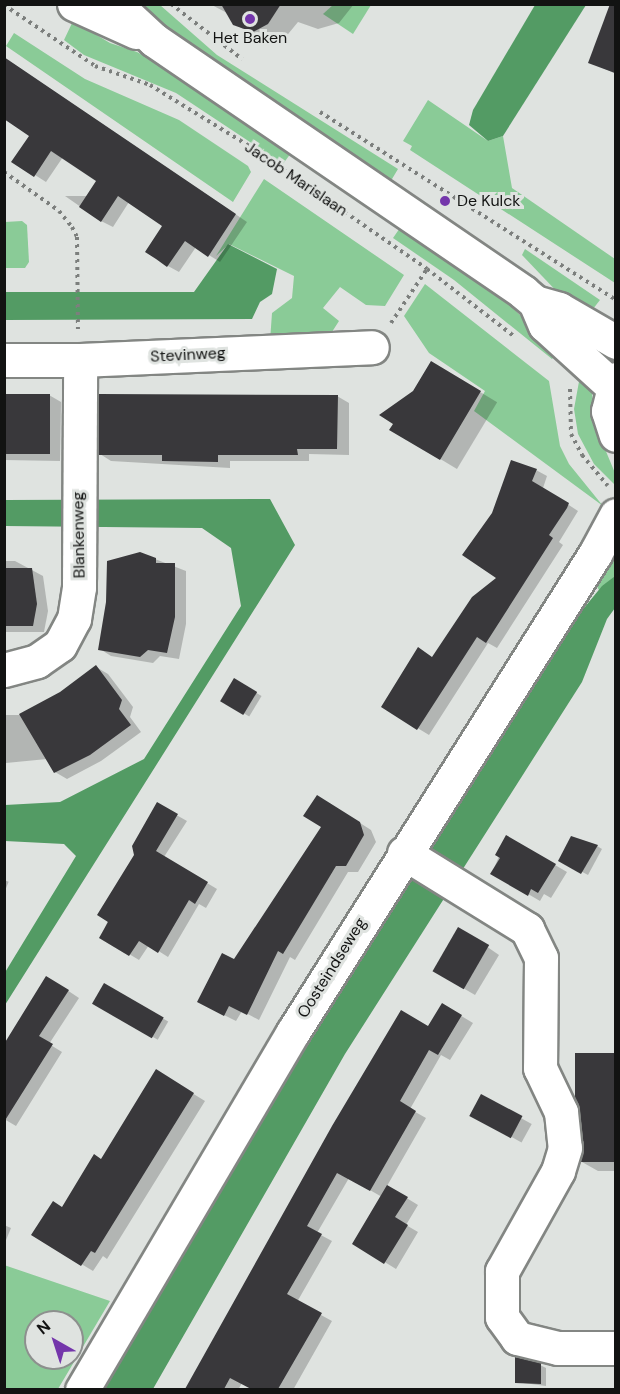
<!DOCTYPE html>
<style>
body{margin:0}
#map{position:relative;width:620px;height:1394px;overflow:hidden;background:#dfe3e0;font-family:"DM Sans",sans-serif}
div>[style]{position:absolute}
.green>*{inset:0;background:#8acb97}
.water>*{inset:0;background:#539b64}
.shadow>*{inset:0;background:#0003;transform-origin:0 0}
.building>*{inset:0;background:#39383b;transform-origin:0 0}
.path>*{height:4px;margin-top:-2px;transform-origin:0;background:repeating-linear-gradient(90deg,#7c7f7d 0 3px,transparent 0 7.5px)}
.roads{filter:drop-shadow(2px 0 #838683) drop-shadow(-2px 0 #838683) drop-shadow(0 2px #838683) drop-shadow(0 -2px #838683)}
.minor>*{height:33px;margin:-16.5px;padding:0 16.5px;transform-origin:16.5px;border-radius:16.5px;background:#fff}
.major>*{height:33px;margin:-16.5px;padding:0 16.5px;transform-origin:16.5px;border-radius:16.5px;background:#fff}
.dots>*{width:16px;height:16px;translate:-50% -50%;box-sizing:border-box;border:3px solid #dfe3e0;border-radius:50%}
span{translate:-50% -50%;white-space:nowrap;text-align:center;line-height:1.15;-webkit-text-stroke:6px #dfe3e0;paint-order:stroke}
.poi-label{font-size:16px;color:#121312}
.left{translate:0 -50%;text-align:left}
.street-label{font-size:16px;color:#121312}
.frame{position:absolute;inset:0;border:6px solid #121312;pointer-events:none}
.north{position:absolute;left:24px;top:1310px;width:60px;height:60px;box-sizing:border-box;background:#dfe3e0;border:2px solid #8d908e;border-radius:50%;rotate:321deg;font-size:16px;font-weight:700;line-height:24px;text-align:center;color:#121312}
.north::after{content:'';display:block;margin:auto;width:21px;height:27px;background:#7436ab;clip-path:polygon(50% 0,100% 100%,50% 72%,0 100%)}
</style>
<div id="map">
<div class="green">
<i style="clip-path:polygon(334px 4px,371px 4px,371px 5px,353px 34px,323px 14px)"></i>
<i style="clip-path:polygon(135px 5px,160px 5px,217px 55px,398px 169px,389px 184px,201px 59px)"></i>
<i style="clip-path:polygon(73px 21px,110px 43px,137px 52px,178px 75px,291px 153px,283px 164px,176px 93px,84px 55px,64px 40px)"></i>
<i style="clip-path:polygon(14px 33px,85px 79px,179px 120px,248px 166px,251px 172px,233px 202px,6px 46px)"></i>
<i style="clip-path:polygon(428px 100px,488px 141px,503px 136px,512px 188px,615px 259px,615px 283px,410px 150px,412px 146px,403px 141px)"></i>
<i style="clip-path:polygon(264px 179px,404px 275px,385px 306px,366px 305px,340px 287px,323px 308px,339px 321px,330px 335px,270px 341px,272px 313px,292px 298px,294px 276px,229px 244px,216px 256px)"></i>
<i style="clip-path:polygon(22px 221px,27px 225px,29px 262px,25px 268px,5px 268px,5px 222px)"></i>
<i style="clip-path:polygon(402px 225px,493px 289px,558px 352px,552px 359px,454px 280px,393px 238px)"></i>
<i style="clip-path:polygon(525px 249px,600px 300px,589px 314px,563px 298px,522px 255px)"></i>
<i style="clip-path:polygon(425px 284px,549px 381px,560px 446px,569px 464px,603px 506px,474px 411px,485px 391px,429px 353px,404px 316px)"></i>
<i style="clip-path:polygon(580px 376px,585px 378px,592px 392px,595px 425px,615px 473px,615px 485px,594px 464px,578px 434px,574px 409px)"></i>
<i style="clip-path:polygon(615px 556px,615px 576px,599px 590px,594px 582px,598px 572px)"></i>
<i style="clip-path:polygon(evenodd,4px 1265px,110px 1301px,58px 1389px,5px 1389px,4px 1265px,36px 1322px,72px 1322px,72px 1358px,36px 1358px,36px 1322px)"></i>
</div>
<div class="water">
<i style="clip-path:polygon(535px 5px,586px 5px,503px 136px,488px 141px,469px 125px,473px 110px)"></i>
<i style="clip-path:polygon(228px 244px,277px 269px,272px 294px,260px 302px,252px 319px,5px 320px,5px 292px,194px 292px)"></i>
<i style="clip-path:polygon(270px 499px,295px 545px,5px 1005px,4px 974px,76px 856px,64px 844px,5px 841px,5px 805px,60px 802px,144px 759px,241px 606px,231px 548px,202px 528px,5px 526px,5px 500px)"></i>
<i style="clip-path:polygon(615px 576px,615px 608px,607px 619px,582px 682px,345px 1054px,153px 1389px,99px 1390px,274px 1090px,548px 652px,602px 586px)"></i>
</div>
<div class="shadow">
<i style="clip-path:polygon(210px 4px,354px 4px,339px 23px,318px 29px,298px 22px,284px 39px,268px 43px,234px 24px,227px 13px)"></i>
<i style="clip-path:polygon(605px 23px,616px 27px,616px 74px,590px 62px)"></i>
<i style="clip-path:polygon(12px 63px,247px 222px,220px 262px,196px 247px,179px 272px,168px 266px,164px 225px,129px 202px,113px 227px,101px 221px,65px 196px,88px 196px,98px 181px,63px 157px,46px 182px,35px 175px,31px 135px)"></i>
<i style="left:432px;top:363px;width:76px;height:78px;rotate:31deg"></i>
<i style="clip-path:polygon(4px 395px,49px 395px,61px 402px,60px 461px,4px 460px)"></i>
<i style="clip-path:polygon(337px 396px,349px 403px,349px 455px,309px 454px,309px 461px,230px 461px,230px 468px,111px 461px,100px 454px)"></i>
<i style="clip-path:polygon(536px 470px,547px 476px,543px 488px,578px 511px,559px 542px,563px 545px,497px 648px,488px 643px,429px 735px,383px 707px,433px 658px,499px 578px,464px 555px)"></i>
<i style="clip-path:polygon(155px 559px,186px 571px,186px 624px,179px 659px,160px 656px,153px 663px,111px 656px,100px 649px)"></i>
<i style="clip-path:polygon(4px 561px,15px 561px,43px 576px,48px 611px,44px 632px,4px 632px)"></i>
<i style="clip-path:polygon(96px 667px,108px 674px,133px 707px,130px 717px,141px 732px,101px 761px,67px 779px,55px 772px,47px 759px,6px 763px,4px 769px,4px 715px,21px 715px,61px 694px)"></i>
<i style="left:235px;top:680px;width:31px;height:24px;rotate:31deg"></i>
<i style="clip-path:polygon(329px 803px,371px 830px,376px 842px,358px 872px,348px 872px,295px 960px,290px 957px,259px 1020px,242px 1011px,236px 1021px,210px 1008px,235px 961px,323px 827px)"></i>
<i style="clip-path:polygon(157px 804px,187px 821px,164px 857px,217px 889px,206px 908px,199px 904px,168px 957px,149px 945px,139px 960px,101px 937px)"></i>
<i style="clip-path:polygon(507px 837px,567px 872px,551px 898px,544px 894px,540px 901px,492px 873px)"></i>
<i style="clip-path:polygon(597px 846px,602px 849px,588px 875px,560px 860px)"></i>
<i style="left:4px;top:880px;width:5px;height:44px;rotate:22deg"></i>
<i style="clip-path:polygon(470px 935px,499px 955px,475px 995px,434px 971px)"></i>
<i style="clip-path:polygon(58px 984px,79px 998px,49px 1044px,62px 1052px,16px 1126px,4px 1119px)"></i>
<i style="left:105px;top:985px;width:73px;height:21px;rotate:30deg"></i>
<i style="clip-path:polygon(443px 1005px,473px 1023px,450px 1060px,441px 1055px,410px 1109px,426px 1118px,387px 1186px,418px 1205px,406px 1225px,418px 1232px,396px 1269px,354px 1243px,382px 1197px,349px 1178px,317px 1233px,332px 1241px,297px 1302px,332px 1321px,293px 1390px,254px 1390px,242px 1383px,238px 1390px,186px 1390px,402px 1012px,429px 1028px)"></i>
<i style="clip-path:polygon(577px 1054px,616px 1054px,616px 1171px,598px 1171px,582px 1162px,585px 1146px)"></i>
<i style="clip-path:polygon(156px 1071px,205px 1101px,107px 1259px,103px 1256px,93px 1271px,33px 1235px,62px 1209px,102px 1160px)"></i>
<i style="left:481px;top:1096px;width:58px;height:21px;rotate:29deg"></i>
<i style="clip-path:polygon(4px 1225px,11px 1228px,4px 1245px)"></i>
<i style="clip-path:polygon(540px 1365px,546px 1368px,546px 1386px,516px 1382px)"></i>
</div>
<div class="building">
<i style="clip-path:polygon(221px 4px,281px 4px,268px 24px,253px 32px,233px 25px)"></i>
<i style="clip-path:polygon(610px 4px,615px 4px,615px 73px,588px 63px)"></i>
<i style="clip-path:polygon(4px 57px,236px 214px,208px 257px,185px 241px,167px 267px,156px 259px,145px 252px,162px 226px,118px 196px,101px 222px,79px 207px,96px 181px,51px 151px,34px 177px,11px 162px,29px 136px,4px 119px)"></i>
<i style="clip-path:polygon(431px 361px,481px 391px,440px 460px,389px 430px,393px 424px,379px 415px,413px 391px)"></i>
<i style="left:4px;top:394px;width:46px;height:60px"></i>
<i style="clip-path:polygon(99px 394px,338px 395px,337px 449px,297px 449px,298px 455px,218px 455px,218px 462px,162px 461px,162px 455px,98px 455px)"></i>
<i style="clip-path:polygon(511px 460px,537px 469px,532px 481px,569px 503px,567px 508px,549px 535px,553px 538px,486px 643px,477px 637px,417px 730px,381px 707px,418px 647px,432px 657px,472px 597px,496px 578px,462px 555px,492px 513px)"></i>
<i style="clip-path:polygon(140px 552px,156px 558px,156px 563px,175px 563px,175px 617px,167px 653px,148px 650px,140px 657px,98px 650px,106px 602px,107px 561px)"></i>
<i style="clip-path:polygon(4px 568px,32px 568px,37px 604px,33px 626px,5px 626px)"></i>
<i style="clip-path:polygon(96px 665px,122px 700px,119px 709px,131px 725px,90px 755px,54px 773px,19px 714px,60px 692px)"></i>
<i style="left:234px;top:678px;width:27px;height:27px;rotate:31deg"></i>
<i style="clip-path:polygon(317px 795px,360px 822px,364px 835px,346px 866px,336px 866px,283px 954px,278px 951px,247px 1015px,229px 1006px,224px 1016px,197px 1002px,222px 953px,234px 959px,321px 827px,303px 816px)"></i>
<i style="clip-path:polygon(157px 802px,178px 814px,156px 851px,208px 882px,195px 904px,189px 900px,158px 953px,139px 941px,129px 956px,99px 938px,108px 922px,97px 915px,134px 855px,132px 846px)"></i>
<i style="clip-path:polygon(506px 835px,556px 864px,538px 893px,531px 889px,528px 896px,490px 874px,500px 858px,495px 855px)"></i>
<i style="clip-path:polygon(571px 836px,598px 845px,581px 874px,558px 861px)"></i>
<i style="left:458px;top:927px;width:36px;height:51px;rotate:30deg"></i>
<i style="clip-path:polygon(46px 976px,69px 990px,39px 1036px,53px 1044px,4px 1122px,4px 1044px)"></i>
<i style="left:104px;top:983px;width:69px;height:24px;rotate:30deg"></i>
<i style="clip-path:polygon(442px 1003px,462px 1015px,438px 1055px,429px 1050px,400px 1101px,416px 1111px,370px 1191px,337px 1173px,307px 1226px,322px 1234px,287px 1294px,322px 1313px,278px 1389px,251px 1389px,230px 1378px,224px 1389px,185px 1389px,332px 1126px,401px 1010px,428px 1026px)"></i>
<i style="clip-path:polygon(575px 1053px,615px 1053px,615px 1162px,580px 1162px,584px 1146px,575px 1098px)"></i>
<i style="clip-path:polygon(156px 1069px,194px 1093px,95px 1253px,91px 1251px,81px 1266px,31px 1235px,53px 1201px,62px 1207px,94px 1154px,101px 1159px)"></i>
<i style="left:481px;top:1094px;width:47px;height:25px;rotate:28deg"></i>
<i style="clip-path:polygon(387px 1185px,408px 1197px,395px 1217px,408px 1225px,384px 1264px,352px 1244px)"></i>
<i style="clip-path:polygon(515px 1357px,541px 1363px,541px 1384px,515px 1383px)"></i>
</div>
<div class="path">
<i style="left:171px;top:4px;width:90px;rotate:37.8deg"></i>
<i style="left:4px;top:5px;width:110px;rotate:33.8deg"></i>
<i style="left:95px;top:66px;width:58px;rotate:19.1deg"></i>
<i style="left:150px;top:85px;width:113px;rotate:31.6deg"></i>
<i style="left:246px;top:144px;width:220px;rotate:34.6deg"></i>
<i style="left:427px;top:269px;width:111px;rotate:37.7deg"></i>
<i style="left:320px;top:112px;width:351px;rotate:32.4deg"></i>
<i style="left:4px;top:172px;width:67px;rotate:35.3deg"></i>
<i style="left:59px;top:211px;width:21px;rotate:51deg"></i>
<i style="left:72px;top:227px;width:11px;rotate:63deg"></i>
<i style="left:77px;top:237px;width:92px;rotate:89.4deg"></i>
<i style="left:391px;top:323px;width:65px;rotate:-56.3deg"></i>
<i style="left:570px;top:389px;width:45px;rotate:88.7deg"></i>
<i style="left:571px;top:434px;width:24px;rotate:62deg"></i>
<i style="left:582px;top:455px;width:40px;rotate:50deg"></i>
</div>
<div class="roads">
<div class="minor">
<i style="left:4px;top:360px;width:76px"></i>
<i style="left:80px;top:360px;width:292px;rotate:-2.5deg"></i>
<i style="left:4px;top:670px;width:34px;rotate:-15deg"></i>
<i style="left:37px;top:661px;width:28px;rotate:-35deg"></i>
<i style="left:60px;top:645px;width:30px;rotate:-62deg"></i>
<i style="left:74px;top:619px;width:32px;rotate:-81deg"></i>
<i style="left:79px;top:587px;width:227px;rotate:-89.7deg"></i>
<i style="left:404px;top:853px;width:145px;rotate:31.7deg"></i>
<i style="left:527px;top:929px;width:32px;rotate:64deg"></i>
<i style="left:541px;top:958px;width:110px;rotate:90.5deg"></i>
<i style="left:540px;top:1068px;width:49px;rotate:64.5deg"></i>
<i style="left:561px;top:1112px;width:36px;rotate:84deg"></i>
<i style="left:565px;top:1148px;width:24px;rotate:107deg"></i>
<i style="left:558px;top:1171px;width:115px;rotate:119.2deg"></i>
<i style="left:502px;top:1271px;width:46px;rotate:90deg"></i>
<i style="left:502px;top:1317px;width:26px;rotate:54deg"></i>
<i style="left:517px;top:1338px;width:42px;rotate:13.7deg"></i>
<i style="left:558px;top:1348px;width:58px"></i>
<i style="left:82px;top:1390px;width:416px;rotate:-59.5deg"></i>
<i style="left:293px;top:1032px;width:565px;rotate:-57.72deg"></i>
<i style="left:595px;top:554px;width:44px;rotate:-61.7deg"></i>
</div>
<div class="major">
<i style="left:74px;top:4px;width:68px;rotate:24.3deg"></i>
<i style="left:115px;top:4px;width:53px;rotate:42.7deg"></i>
<i style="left:154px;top:40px;width:447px;rotate:34.3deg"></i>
<i style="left:523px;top:292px;width:16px;rotate:40deg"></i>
<i style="left:535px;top:302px;width:25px;rotate:67deg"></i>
<i style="left:545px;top:325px;width:91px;rotate:42.3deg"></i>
<i style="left:535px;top:302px;width:25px;rotate:16deg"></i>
<i style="left:559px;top:309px;width:66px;rotate:30.1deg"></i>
<i style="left:616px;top:379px;width:33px;rotate:104deg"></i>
<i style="left:608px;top:411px;width:25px;rotate:72deg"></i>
</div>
</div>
<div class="dots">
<i style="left:250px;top:19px;background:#7436ab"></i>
<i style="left:445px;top:201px;background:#7436ab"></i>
</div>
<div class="poi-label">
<span style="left:250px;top:38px">Het Baken</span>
<span class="left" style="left:457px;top:201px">De Kulck</span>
</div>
<div class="street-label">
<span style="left:296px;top:179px;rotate:34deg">Jacob Marislaan</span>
<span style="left:188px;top:355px;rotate:-3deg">Stevinweg</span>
<span style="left:79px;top:535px;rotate:-91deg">Blankenweg</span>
<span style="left:332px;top:968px;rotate:-58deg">Oosteindseweg</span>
</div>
<div class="frame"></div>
<div class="north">N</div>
</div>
